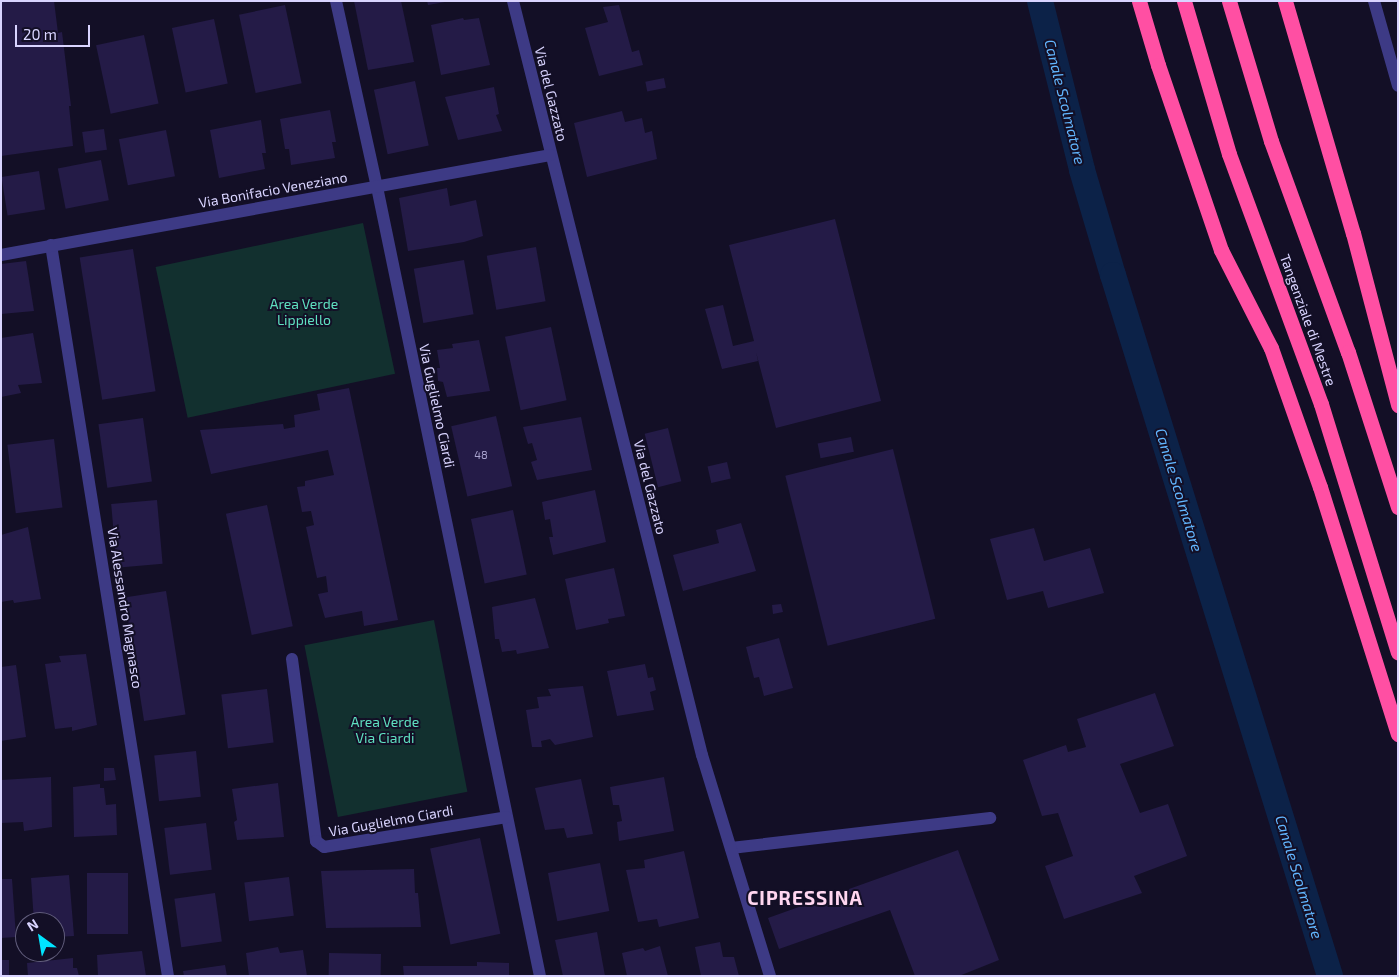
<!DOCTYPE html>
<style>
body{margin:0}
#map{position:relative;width:1399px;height:977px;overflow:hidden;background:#130f26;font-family:"Exo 2",sans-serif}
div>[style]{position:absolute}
.green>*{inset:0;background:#12302f;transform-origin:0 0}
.canal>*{height:26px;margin:-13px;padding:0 13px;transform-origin:13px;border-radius:13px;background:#0c2248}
.building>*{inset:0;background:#241b47;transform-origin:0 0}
.lane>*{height:12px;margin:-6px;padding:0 6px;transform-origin:6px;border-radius:6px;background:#3d3a85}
.street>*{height:12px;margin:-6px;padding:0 6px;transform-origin:6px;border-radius:6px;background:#3d3a85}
.highway>*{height:15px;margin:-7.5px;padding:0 7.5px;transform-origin:7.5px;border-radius:7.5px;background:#ff4fa3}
span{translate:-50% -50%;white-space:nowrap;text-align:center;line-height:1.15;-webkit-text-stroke:4px #130f26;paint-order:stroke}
.number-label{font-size:11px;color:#aca6d1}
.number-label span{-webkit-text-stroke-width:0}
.street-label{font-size:14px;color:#d9d4ff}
.park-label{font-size:14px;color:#5fe0c0}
.water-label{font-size:15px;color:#62b6ff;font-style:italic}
.district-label{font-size:19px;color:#ffd6f0;font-weight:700;letter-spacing:1px}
.frame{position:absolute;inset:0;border:2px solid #d9d4ff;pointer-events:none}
.north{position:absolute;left:15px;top:912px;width:50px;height:50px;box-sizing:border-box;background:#130f26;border:1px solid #625e7d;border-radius:50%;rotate:328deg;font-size:14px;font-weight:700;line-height:20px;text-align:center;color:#d9d4ff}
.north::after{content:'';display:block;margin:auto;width:18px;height:22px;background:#00e5ff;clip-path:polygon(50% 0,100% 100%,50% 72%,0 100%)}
.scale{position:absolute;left:15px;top:25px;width:75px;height:22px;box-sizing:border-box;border:2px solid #d9d4ff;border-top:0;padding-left:6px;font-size:15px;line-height:18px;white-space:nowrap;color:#d9d4ff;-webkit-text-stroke:4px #130f26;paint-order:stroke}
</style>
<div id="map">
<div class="green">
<i style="left:363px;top:223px;width:154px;height:212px;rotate:78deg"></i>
<i style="left:434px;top:620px;width:175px;height:132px;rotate:79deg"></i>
</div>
<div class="canal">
<i style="left:1040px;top:1px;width:174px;rotate:76deg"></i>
<i style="left:1082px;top:170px;width:109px;rotate:73.6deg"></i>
<i style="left:1113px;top:275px;width:734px;rotate:72.8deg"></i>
</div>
<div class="building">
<i style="clip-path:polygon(1px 1px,54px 1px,58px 33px,62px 32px,71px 106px,69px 106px,73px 146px,1px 156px)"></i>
<i style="clip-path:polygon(354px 1px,401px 1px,414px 62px,368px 70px)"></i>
<i style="clip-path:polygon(427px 1px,445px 1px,445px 2px,428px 5px)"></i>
<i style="left:285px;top:5px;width:80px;height:47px;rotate:78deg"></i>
<i style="clip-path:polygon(619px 5px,632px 52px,639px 50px,643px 65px,599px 76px,585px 28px,608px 22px,603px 7px)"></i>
<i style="clip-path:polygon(463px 18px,464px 20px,479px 18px,490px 65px,441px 75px,431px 25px)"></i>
<i style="left:214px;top:19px;width:66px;height:43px;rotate:78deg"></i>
<i style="left:144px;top:35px;width:70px;height:49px;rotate:78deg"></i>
<i style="left:664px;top:78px;width:10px;height:19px;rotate:79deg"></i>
<i style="left:415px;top:81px;width:66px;height:42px;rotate:78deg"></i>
<i style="clip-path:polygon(494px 87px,499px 114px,496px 115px,502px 131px,458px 140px,445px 97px)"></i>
<i style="clip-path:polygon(330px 110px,336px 142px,332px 142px,335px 158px,291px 165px,289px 149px,285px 149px,280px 119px)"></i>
<i style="clip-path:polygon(622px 111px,625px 122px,642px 118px,645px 133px,652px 131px,657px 159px,587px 177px,574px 123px)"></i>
<i style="clip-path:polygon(261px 120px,266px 153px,262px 153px,265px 169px,219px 178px,210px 130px)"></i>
<i style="left:104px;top:129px;width:21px;height:22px;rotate:82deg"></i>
<i style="left:166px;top:130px;width:47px;height:48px;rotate:79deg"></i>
<i style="left:101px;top:160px;width:41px;height:44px;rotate:79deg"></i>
<i style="left:39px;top:171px;width:39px;height:38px;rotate:81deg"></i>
<i style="clip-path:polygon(447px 188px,450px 206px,476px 200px,483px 236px,464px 242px,408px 251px,399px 198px)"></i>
<i style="clip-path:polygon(835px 219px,881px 401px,776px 428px,756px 352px,758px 361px,722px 369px,705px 309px,723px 305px,733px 346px,754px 341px,729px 245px)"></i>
<i style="left:536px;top:247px;width:55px;height:50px;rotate:80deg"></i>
<i style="left:133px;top:249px;width:144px;height:54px;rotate:81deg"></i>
<i style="left:464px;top:260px;width:55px;height:51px;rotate:80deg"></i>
<i style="clip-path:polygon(26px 261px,34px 311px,1px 314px,1px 264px)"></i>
<i style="left:551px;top:327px;width:75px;height:47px;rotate:78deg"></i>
<i style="clip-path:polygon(33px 333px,42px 383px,18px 385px,21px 393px,1px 397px,1px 338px)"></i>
<i style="clip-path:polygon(479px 340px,490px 391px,447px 397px,443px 382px,438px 381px,437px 368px,440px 368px,437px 350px,453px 348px,452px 344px)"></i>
<i style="clip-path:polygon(349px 388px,398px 620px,364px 626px,362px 611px,325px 618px,318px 594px,328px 592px,326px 576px,317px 578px,306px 527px,314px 525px,311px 511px,302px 512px,297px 487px,305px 486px,305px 481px,334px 475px,328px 450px,211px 474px,200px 430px,283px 424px,284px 429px,295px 427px,294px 415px,320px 410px,317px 394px)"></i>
<i style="left:496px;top:416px;width:72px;height:46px;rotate:77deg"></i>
<i style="clip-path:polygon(581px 417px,592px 470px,537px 480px,531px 462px,537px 460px,532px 443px,528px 444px,523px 427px)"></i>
<i style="left:143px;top:418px;width:64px;height:45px;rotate:82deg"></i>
<i style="left:668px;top:428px;width:55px;height:24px;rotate:76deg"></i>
<i style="left:851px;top:437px;width:15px;height:34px;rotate:79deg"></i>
<i style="left:54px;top:439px;width:69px;height:47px;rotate:83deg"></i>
<i style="left:893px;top:449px;width:175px;height:111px;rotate:76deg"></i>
<i style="left:727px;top:462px;width:17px;height:20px;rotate:77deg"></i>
<i style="clip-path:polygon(595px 490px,606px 542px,553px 555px,549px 537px,553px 537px,550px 519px,545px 520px,542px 502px)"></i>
<i style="left:157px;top:500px;width:64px;height:46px;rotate:85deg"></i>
<i style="left:267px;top:505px;width:124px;height:42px;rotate:78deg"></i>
<i style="left:513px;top:510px;width:66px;height:43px;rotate:78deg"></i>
<i style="clip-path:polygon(741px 523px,756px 571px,683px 591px,673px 555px,719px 543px,716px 530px)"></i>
<i style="clip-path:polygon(28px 527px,41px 599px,14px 603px,13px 600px,1px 602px,1px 535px)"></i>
<i style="clip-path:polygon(1034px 528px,1044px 561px,1090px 548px,1104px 593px,1048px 608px,1043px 591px,1007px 600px,990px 539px)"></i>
<i style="clip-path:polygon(614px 568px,625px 616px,608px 619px,609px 623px,576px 630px,565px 579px)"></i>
<i style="left:166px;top:591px;width:125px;height:42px;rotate:81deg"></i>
<i style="clip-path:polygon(535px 598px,549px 648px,517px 654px,516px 650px,502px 652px,499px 639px,495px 639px,492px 607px)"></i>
<i style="clip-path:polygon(781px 604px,783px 612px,773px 614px,772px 605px)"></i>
<i style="clip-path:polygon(779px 638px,793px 688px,764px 696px,759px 677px,754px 678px,746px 647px)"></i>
<i style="clip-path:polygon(86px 654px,97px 725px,72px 731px,72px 727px,55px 729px,45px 664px,61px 662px,59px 656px)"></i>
<i style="clip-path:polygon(645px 664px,648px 678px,653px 677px,656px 690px,650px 692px,654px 710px,617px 716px,607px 671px)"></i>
<i style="clip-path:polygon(16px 665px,26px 737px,1px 741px,1px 667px)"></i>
<i style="clip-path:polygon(583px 686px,593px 737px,555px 745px,550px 739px,541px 741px,542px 747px,532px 747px,526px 710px,539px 708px,537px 697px,551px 696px,548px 689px)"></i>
<i style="left:267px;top:689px;width:54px;height:46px;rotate:83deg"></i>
<i style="clip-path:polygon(1155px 693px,1174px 746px,1120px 764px,1140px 813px,1168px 804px,1187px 856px,1134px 876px,1142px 893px,1064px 919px,1045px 866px,1073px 856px,1058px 813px,1042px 816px,1023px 760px,1066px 745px,1068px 752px,1086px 747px,1077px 719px)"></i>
<i style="left:196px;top:751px;width:46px;height:42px;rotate:84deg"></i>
<i style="clip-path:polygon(104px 768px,114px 768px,116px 780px,104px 781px)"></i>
<i style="clip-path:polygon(51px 777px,52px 827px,24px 831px,23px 822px,1px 823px,1px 780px)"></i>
<i style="clip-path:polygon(664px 777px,674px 831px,619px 841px,617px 822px,622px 821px,619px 805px,613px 805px,610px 787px)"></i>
<i style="clip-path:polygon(581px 779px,593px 834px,567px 838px,564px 828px,545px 830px,535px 788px)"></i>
<i style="clip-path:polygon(278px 783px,284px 837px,237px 840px,234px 822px,237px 820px,232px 789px)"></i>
<i style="clip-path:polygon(100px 784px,100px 788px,104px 788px,106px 805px,116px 804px,117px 835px,74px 837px,73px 787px)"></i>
<i style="left:206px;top:823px;width:47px;height:42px;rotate:83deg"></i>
<i style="left:480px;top:838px;width:98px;height:51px;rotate:78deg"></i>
<i style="clip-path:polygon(958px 850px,999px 960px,959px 976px,915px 976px,890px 910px,779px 949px,768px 918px)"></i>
<i style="clip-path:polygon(684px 851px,699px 918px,659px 927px,657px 919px,638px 922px,626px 870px,645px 868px,644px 860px)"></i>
<i style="left:600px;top:863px;width:49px;height:53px;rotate:79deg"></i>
<i style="clip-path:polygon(414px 869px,415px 893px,418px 893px,421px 927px,326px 928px,321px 871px)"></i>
<i style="left:87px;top:873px;width:41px;height:61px"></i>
<i style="clip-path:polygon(69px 875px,74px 936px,55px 937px,55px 922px,34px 922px,31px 878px)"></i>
<i style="left:289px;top:877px;width:39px;height:45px;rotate:83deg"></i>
<i style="clip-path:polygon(1px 879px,12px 879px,16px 937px,1px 938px)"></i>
<i style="left:215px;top:893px;width:49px;height:41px;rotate:82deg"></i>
<i style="clip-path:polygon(597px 932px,605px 976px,563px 976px,555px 940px)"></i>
<i style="clip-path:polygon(720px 942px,723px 957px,734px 957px,739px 976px,701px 976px,695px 947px)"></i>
<i style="clip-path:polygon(660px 946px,668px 976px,627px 976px,622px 953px,643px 948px,645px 951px)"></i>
<i style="clip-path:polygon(278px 947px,280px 953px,303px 950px,307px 976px,249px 976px,246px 953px)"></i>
<i style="clip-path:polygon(142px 951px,146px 976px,98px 976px,97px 955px)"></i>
<i style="left:329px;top:953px;width:52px;height:23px;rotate:1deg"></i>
<i style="clip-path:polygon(73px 958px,73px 968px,77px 968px,79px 976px,28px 976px,27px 963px)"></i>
<i style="left:1px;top:960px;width:8px;height:16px"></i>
<i style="clip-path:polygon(477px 962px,509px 963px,509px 976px,404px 976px,403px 966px,477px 966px)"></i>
<i style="clip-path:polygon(225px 965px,227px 976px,184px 976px,183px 971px)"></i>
</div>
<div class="lane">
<i style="left:731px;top:848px;width:261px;rotate:-6.6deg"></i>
</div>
<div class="street">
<i style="left:336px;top:1px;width:190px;rotate:77.6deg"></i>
<i style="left:377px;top:187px;width:806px;rotate:78.33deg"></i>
<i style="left:513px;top:1px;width:777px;rotate:75.93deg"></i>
<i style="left:702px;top:755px;width:231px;rotate:72.9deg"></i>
<i style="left:1374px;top:1px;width:88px;rotate:74.2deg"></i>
<i style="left:51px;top:245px;width:740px;rotate:80.91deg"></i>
<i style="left:1px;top:255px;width:558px;rotate:-10.32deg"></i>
<i style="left:292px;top:659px;width:184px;rotate:82.5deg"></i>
<i style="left:316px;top:841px;width:10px;rotate:37deg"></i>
<i style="left:324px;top:847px;width:185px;rotate:-9.3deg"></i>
</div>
<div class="highway">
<i style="left:1139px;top:1px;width:67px;rotate:73.5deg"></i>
<i style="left:1158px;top:65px;width:195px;rotate:71.2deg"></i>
<i style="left:1221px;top:250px;width:110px;rotate:63deg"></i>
<i style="left:1271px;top:348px;width:147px;rotate:70.6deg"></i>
<i style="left:1320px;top:487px;width:259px;rotate:72.5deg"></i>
<i style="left:1184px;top:1px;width:159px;rotate:73.6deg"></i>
<i style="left:1229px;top:154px;width:266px;rotate:69.8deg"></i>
<i style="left:1321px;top:404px;width:260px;rotate:72.8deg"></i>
<i style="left:1229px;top:1px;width:146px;rotate:73.3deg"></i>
<i style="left:1271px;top:141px;width:225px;rotate:70deg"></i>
<i style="left:1348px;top:352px;width:163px;rotate:72.1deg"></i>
<i style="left:1285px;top:1px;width:242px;rotate:73.7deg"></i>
<i style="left:1353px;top:233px;width:178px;rotate:75.3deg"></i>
</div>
<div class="number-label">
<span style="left:481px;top:455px">48</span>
</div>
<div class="street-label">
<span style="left:551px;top:94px;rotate:76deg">Via del Gazzato</span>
<span style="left:273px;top:190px;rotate:-10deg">Via Bonifacio Veneziano</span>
<span style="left:1308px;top:320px;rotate:70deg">Tangenziale di Mestre</span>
<span style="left:437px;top:406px;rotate:78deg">Via Guglielmo Ciardi</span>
<span style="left:650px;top:487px;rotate:76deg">Via del Gazzato</span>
<span style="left:125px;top:608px;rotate:81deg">Via Alessandro Magnasco</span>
<span style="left:391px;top:821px;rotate:-10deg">Via Guglielmo Ciardi</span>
</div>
<div class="park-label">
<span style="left:304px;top:312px">Area Verde<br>Lippiello</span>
<span style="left:385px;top:730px">Area Verde<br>Via Ciardi</span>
</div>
<div class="water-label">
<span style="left:1065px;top:102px;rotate:76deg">Canale Scolmatore</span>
<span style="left:1179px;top:490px;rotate:73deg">Canale Scolmatore</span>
<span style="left:1299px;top:877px;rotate:73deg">Canale Scolmatore</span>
</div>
<div class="district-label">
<span style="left:805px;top:898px">CIPRESSINA</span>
</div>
<div class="frame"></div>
<div class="north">N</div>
<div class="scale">20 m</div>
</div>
